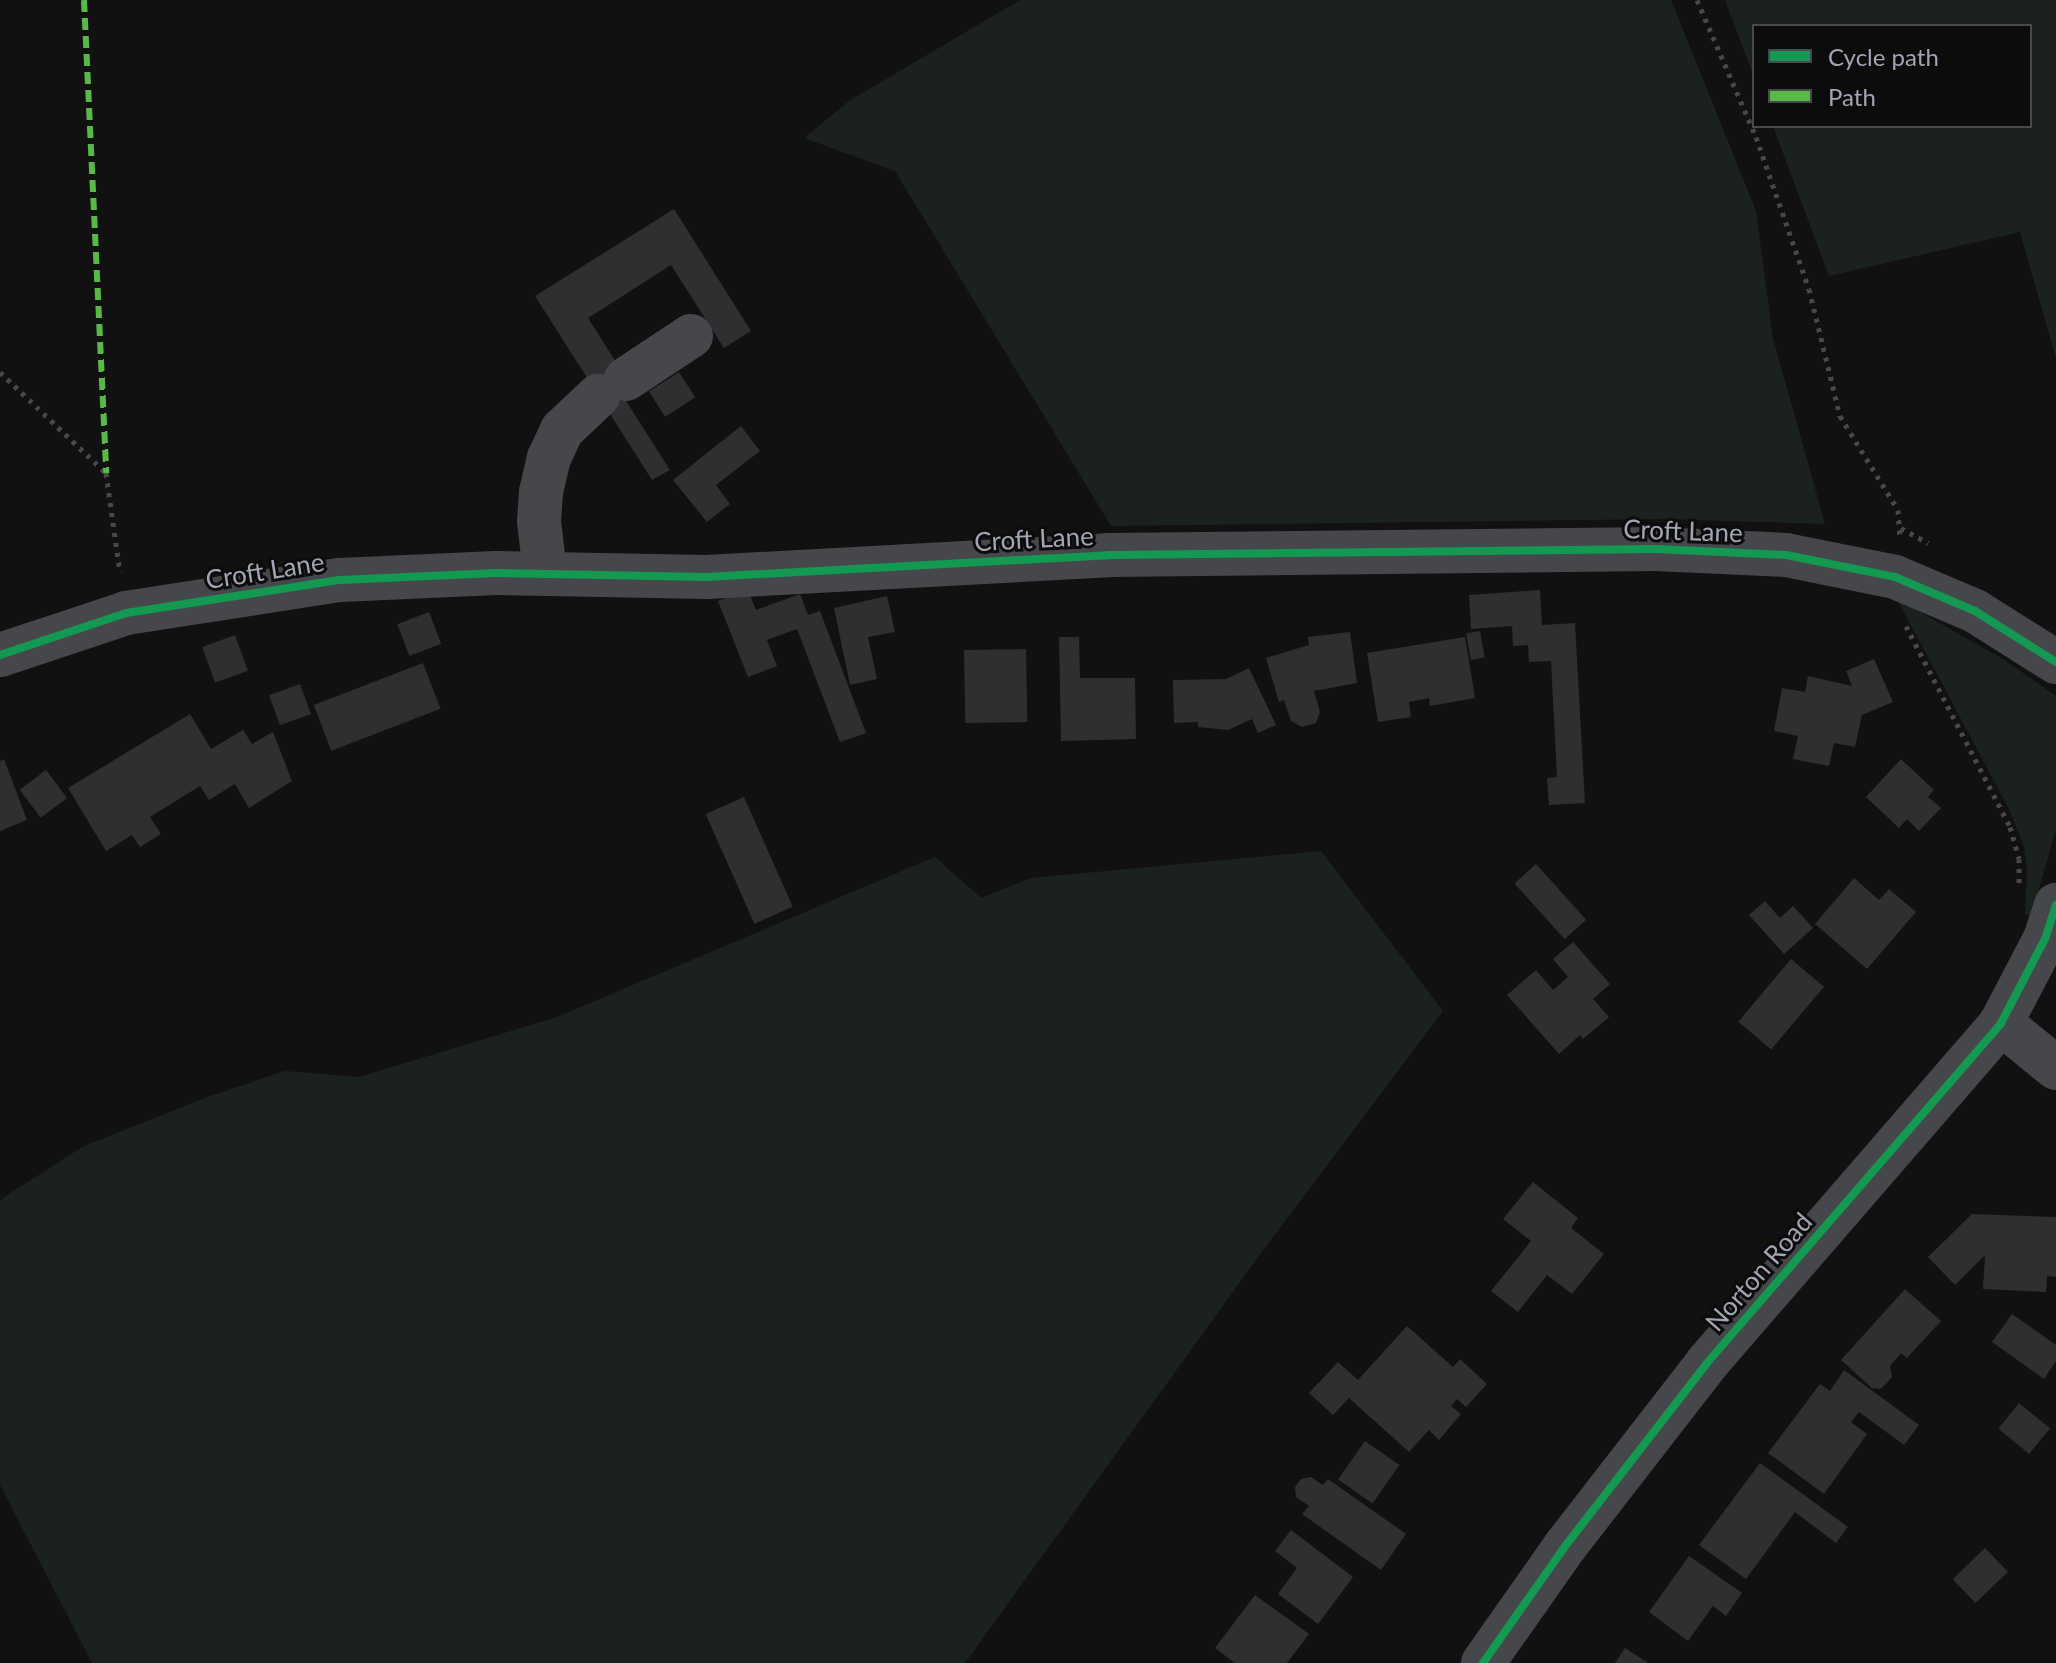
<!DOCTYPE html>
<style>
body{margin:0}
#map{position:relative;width:2056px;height:1663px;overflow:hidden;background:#111112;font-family:Lato,sans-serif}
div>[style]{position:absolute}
.green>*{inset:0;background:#1b221d}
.building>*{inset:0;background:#2f2f31;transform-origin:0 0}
.path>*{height:5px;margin-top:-2.5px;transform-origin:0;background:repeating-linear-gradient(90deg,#47474c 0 4px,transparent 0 10px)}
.minor>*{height:44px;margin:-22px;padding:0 22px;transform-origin:22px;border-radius:22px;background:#46474a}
.quiet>*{height:6px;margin-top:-3px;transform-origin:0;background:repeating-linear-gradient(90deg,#58b947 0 12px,transparent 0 18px)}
.cycleway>*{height:8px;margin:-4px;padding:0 4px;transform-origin:4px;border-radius:4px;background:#139951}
span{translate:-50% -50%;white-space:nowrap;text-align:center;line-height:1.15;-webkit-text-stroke:6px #0c0c0d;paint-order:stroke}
.street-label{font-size:26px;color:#a2a5b3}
.legend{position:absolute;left:1752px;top:24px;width:280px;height:104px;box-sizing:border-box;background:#0c0c0d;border:2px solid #48494f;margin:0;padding:10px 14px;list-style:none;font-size:24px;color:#a2a5b3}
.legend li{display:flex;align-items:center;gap:16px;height:40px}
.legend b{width:40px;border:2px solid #48494f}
</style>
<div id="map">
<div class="green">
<i style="clip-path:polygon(1020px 0,1671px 0,1756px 211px,1773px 338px,1825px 524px,1662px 519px,1111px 526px,895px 171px,804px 138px,849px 101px)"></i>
<i style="clip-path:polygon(1725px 0,2056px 0,2056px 358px,2020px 232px,1829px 276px,1773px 126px,2030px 126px,2030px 26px,1754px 26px,1754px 77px)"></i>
<i style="clip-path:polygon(1897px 599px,2003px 659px,2056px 696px,2056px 829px,2031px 917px,2025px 914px,2027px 869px,2024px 847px,2009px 809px)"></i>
<i style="clip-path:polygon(1321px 851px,1443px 1011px,1261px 1253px,965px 1663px,92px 1663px,0 1485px,0 1201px,6px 1196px,84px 1146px,210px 1096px,285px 1071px,359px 1077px,557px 1017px,935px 857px,981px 898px,1031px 878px)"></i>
</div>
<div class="building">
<i style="clip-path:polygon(674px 209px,751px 331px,724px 348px,671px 265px,588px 318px,637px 395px,626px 401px,670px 470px,652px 480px,535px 296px)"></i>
<i style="left:679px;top:372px;width:30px;height:36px;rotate:57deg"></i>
<i style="clip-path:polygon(741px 426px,760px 451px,716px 485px,730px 504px,707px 522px,673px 480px)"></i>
<i style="clip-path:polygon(748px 590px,756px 610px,800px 594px,808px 615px,820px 611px,866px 733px,840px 742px,797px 629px,767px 640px,777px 666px,748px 677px,718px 601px)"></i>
<i style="clip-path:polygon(1540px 590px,1542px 625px,1575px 623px,1585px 803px,1549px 805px,1547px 778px,1557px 777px,1551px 661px,1529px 662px,1528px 645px,1513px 646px,1512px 626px,1471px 629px,1469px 595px)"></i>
<i style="clip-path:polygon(887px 596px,895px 632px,868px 637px,877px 679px,850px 685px,834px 608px)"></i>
<i style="left:429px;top:612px;width:34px;height:34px;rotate:69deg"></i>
<i style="left:1480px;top:631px;width:27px;height:14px;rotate:80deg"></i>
<i style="clip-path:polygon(1350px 632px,1357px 683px,1314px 691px,1320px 712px,1316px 723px,1302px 727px,1291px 721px,1284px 700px,1279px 702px,1266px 658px,1309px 645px,1308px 637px)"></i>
<i style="left:235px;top:635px;width:38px;height:35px;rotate:70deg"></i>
<i style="clip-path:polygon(1059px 637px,1079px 637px,1080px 678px,1135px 678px,1136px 739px,1061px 741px)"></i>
<i style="clip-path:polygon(1465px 637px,1475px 698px,1430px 706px,1429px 698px,1409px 702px,1411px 717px,1378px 722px,1367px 653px)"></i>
<i style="left:1026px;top:649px;width:73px;height:62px;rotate:89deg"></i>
<i style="clip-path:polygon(1874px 659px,1893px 702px,1862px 715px,1855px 747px,1834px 743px,1829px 766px,1793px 759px,1798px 736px,1774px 731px,1782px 688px,1805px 692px,1808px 676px,1852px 686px,1846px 671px)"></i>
<i style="left:423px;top:663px;width:49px;height:117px;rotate:69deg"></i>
<i style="clip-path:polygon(1249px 668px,1276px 725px,1258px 733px,1252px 719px,1228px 730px,1198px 727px,1198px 722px,1174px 723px,1173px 680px,1226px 679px)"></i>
<i style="left:300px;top:684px;width:32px;height:33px;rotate:70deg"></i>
<i style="clip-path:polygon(190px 714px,211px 749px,243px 730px,252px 744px,273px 732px,292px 781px,249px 808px,235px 784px,209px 800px,200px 786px,150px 817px,161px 834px,140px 847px,132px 835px,106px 851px,68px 788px)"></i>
<i style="clip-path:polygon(4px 759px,27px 820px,0 831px,0 761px)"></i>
<i style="clip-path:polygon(1901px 759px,1934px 790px,1928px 797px,1941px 808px,1919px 831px,1907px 819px,1899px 828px,1866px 797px)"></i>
<i style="left:46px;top:770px;width:35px;height:33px;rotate:53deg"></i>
<i style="left:744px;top:797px;width:120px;height:42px;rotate:66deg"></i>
<i style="left:1536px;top:864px;width:75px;height:29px;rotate:48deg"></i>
<i style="clip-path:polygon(1854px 878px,1879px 900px,1889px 889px,1916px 912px,1867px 969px,1815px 924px)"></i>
<i style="clip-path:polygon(1765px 901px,1780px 918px,1793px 906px,1813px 928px,1784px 954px,1749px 915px)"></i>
<i style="clip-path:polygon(1573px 942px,1610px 984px,1593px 999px,1609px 1017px,1583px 1039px,1580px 1035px,1559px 1054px,1507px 995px,1536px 970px,1553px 990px,1568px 977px,1553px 959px)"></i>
<i style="left:1791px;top:959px;width:43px;height:82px;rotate:40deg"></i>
<i style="clip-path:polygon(1533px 1182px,1578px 1218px,1571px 1228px,1604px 1254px,1572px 1294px,1547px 1275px,1518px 1312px,1491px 1291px,1531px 1241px,1503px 1219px)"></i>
<i style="clip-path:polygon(1972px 1214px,2056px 1217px,2056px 1277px,2047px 1276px,2046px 1292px,1983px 1289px,1985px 1255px,1955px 1285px,1928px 1257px)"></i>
<i style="clip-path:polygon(1905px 1289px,1941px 1321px,1907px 1358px,1901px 1353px,1890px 1366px,1892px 1377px,1881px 1389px,1872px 1388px,1841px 1360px)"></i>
<i style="clip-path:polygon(2012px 1314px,2056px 1345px,2056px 1361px,2044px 1379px,1992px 1342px)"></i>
<i style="clip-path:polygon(1407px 1326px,1453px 1367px,1460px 1359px,1487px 1384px,1466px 1407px,1457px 1399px,1451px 1406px,1461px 1414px,1439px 1440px,1429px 1430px,1409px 1452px,1349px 1398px,1333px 1415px,1309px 1393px,1338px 1362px,1358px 1380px)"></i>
<i style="clip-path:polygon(1844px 1370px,1919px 1425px,1904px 1445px,1859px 1412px,1851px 1422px,1867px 1434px,1824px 1494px,1768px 1453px,1820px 1384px,1830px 1391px)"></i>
<i style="left:2019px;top:1403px;width:40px;height:33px;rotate:39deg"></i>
<i style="left:1365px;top:1441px;width:42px;height:47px;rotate:35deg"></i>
<i style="clip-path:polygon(1760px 1463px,1848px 1527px,1836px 1543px,1795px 1512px,1746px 1579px,1699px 1545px)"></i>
<i style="clip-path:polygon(1311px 1477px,1323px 1485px,1328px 1479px,1406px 1534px,1381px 1570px,1302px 1514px,1309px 1506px,1296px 1497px,1295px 1487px,1301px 1479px)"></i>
<i style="clip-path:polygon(1291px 1530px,1353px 1577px,1318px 1624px,1278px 1594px,1297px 1568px,1275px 1551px)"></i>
<i style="left:1985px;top:1548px;width:33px;height:45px;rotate:46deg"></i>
<i style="clip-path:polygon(1689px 1556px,1742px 1593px,1726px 1616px,1713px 1606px,1688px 1641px,1649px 1612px)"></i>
<i style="clip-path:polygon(1255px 1595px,1309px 1634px,1287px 1663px,1235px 1663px,1215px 1648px)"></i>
<i style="clip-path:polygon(1625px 1648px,1648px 1663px,1615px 1663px)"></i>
</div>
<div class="path">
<i style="left:1697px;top:0;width:149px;rotate:66.7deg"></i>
<i style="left:1756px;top:137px;width:161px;rotate:70.8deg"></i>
<i style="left:1809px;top:289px;width:131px;rotate:76.3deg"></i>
<i style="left:1840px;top:416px;width:110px;rotate:58.3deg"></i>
<i style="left:1898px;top:510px;width:27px;rotate:86deg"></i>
<i style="left:0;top:372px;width:146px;rotate:43.6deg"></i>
<i style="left:106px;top:473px;width:100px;rotate:82deg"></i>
<i style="left:1901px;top:528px;width:31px;rotate:29deg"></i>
<i style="left:1906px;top:626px;width:226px;rotate:62.6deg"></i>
<i style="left:2010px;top:827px;width:33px;rotate:74deg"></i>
<i style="left:2019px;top:859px;width:26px;rotate:90deg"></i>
</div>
<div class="minor">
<i style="left:626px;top:379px;width:78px;rotate:-33.5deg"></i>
<i style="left:545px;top:573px;width:52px;rotate:-96.6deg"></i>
<i style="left:539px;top:521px;width:29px;rotate:-86deg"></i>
<i style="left:541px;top:492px;width:35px;rotate:-77deg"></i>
<i style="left:549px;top:458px;width:31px;rotate:-65deg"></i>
<i style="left:562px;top:430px;width:50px;rotate:-43.4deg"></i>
<i style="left:0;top:655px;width:133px;rotate:-18.4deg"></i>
<i style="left:126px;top:613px;width:217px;rotate:-8.8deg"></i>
<i style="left:340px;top:580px;width:156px;rotate:-2.6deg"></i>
<i style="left:496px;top:573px;width:210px;rotate:1.1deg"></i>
<i style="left:706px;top:577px;width:403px;rotate:-3.1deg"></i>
<i style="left:1108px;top:555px;width:548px;rotate:-0.63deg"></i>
<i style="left:1656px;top:549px;width:130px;rotate:2.6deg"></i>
<i style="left:1786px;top:555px;width:111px;rotate:11.4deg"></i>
<i style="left:1895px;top:577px;width:87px;rotate:23deg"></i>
<i style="left:1975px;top:611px;width:96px;rotate:32.2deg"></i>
<i style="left:2001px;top:1023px;width:71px;rotate:39.3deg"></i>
<i style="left:1483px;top:1663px;width:144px;rotate:-54.9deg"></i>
<i style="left:1566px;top:1545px;width:230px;rotate:-52.2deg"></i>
<i style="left:1707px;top:1363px;width:449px;rotate:-49.1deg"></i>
<i style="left:2001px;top:1023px;width:95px;rotate:-62.4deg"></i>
<i style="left:2045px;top:939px;width:36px;rotate:-72deg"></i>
</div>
<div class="quiet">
<i style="left:84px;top:0;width:474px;rotate:87.3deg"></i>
</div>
<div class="cycleway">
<i style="left:0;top:655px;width:133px;rotate:-18.4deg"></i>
<i style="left:126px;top:613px;width:217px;rotate:-8.8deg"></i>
<i style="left:340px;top:580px;width:156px;rotate:-2.6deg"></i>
<i style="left:496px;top:573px;width:210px;rotate:1.1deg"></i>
<i style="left:706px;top:577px;width:403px;rotate:-3.1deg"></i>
<i style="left:1108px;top:555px;width:548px;rotate:-0.63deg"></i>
<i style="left:1656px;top:549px;width:130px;rotate:2.6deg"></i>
<i style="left:1786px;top:555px;width:111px;rotate:11.4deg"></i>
<i style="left:1895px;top:577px;width:87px;rotate:23deg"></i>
<i style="left:1975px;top:611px;width:96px;rotate:32.2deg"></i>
<i style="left:1483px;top:1663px;width:144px;rotate:-54.9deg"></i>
<i style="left:1566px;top:1545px;width:230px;rotate:-52.2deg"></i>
<i style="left:1707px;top:1363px;width:449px;rotate:-49.1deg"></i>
<i style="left:2001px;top:1023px;width:95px;rotate:-62.4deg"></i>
<i style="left:2045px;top:939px;width:36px;rotate:-72deg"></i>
</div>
<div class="street-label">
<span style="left:1683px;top:531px;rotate:2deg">Croft Lane</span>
<span style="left:1034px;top:539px;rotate:-3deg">Croft Lane</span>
<span style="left:265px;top:571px;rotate:-9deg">Croft Lane</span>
<span style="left:1759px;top:1272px;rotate:-49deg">Norton Road</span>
</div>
<ul class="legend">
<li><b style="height:10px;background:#139951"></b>Cycle path</li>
<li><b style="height:10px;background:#58b947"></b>Path</li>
</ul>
</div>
